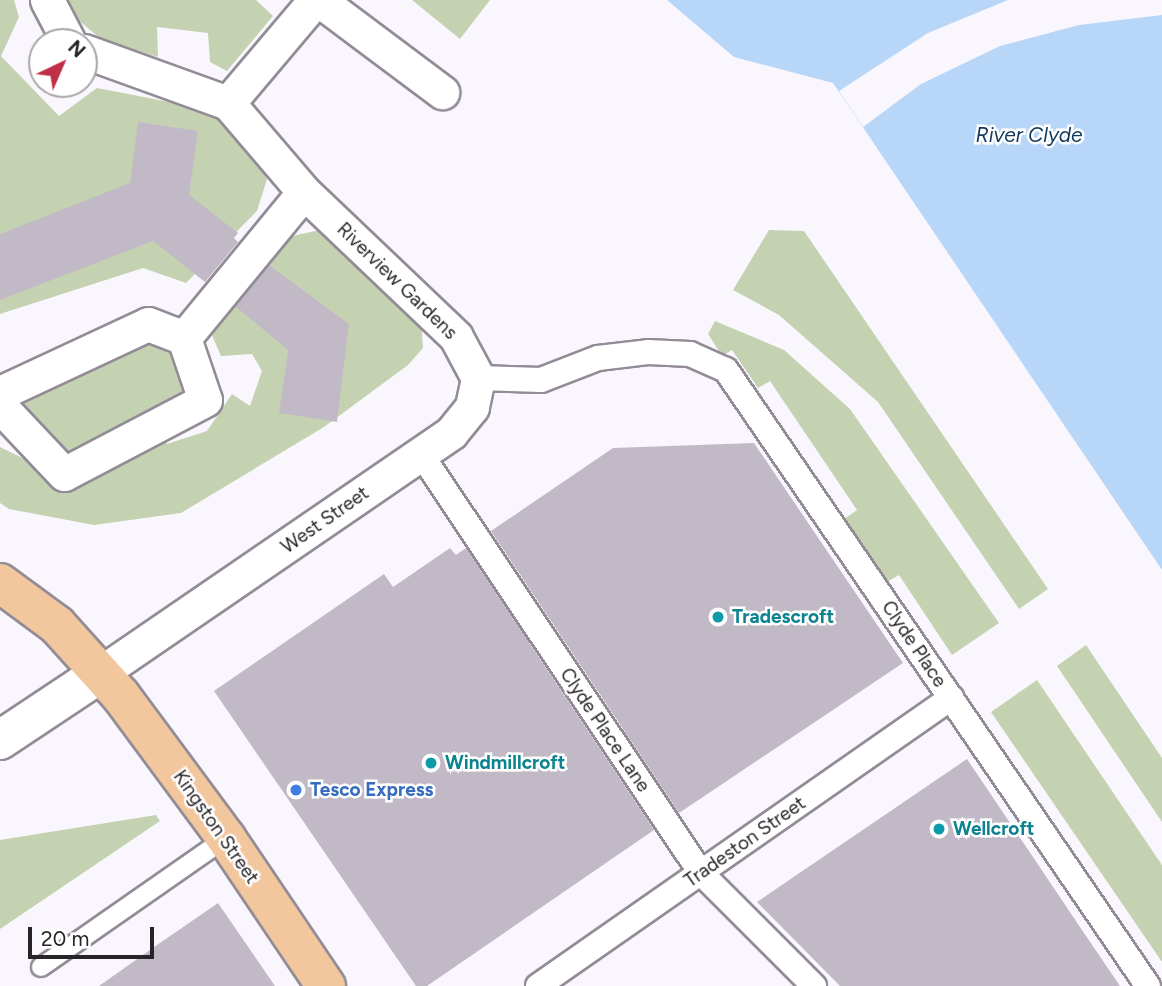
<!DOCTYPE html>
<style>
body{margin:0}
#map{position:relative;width:1162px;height:986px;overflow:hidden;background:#faf6fd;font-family:Figtree,sans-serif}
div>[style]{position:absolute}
.green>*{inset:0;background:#c5d2b2}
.water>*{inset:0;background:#b8d7f8}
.pier>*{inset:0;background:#faf6fd}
.building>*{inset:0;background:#c1bac6}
.roads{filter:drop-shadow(2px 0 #938c97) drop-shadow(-2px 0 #938c97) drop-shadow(0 2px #938c97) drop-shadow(0 -2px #938c97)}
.service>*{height:18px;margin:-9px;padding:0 9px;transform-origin:9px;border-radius:9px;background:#fff}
.pedestrian>*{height:24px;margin:-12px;padding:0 12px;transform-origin:12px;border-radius:12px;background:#fff}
.minor>*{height:33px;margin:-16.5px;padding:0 16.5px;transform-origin:16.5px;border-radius:16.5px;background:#fff}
.tertiary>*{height:38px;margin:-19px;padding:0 19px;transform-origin:19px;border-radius:19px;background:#fff}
.primary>*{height:38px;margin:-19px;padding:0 19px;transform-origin:19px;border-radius:19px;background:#f2c79d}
.dots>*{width:19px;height:19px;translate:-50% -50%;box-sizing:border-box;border:4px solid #fff;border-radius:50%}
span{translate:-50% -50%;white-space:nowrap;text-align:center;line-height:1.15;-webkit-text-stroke:5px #fff;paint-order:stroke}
.street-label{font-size:19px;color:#272428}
.culture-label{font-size:19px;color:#0d838f;font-weight:700}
.left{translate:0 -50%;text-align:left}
.shop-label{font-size:19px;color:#366cbe;font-weight:700}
.water-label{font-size:21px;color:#11395f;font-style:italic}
.north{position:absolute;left:28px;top:28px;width:70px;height:70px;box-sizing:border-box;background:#fff;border:2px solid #a9a7a9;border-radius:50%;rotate:44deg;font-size:19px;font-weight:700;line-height:28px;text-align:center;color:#272428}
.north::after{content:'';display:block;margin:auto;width:24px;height:32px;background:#bf2f46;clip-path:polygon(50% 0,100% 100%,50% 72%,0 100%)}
.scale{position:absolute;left:28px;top:927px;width:126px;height:32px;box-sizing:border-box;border:4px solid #272428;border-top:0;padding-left:9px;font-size:21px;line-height:24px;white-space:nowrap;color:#272428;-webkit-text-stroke:5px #fff;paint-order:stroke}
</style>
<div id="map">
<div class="green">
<i style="clip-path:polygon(0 0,14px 0,19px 17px,1px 56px,59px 116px,97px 88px,206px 109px,230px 120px,250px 145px,267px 179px,257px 211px,186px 283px,143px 268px,0 314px)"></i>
<i style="clip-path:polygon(65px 0,256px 0,273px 16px,227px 71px,210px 62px,208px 33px,157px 27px,158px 57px,102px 40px,69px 12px)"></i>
<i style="clip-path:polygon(412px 0,490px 0,460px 39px)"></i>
<i style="clip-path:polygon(325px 229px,421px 320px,423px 348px,408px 365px,324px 427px,181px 513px,94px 525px,9px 509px,0 503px,0 447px,45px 469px,11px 368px,168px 316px,198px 397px,155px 414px,167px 444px,207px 431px,232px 394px,250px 406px,262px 371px,252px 354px,221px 356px,201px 310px,256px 251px,292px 236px)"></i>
<i style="clip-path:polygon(769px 230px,804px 231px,1048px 589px,1019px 609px,878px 402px,779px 315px,733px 290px)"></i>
<i style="clip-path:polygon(715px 321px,784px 350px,850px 409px,999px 623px,952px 655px,899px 575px,883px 584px,840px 522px,857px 510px,770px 381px,758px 388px,732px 350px,722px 356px,708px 334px)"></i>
<i style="clip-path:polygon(1086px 645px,1162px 758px,1162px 822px,1057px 666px)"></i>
<i style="clip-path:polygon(1037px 680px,1162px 865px,1162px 962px,991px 712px)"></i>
<i style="clip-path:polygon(156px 815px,160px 821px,0 929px,0 840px)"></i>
</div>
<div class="water">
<i style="clip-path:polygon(667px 0,1162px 0,1162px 570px,833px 83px,734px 57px)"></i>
</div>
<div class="pier">
<i style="clip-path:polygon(1008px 0,1162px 0,1162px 15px,1079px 25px,1000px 46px,921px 84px,863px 127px,839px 91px,928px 33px)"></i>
</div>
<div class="building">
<i style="clip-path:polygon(138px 122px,198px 131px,189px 195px,238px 233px,234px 238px,238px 242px,205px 282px,153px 241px,0 300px,0 234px,130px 183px)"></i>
<i style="clip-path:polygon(269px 265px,349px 324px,337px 422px,279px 413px,288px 350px,235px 306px)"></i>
<i style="clip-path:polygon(754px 443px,903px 663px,679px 813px,491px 531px,613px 448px)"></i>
<i style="clip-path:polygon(450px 548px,456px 555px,466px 548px,654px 830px,427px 986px,416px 986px,214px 691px,384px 574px,393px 587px)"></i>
<i style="clip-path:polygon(967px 759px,1082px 930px,1120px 986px,840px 986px,757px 902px)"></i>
<i style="clip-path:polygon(218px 903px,275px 986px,99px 986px,157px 945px)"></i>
</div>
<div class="roads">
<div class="service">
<i style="left:41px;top:967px;width:226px;rotate:-34.9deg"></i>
</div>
<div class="pedestrian">
<i style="left:478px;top:378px;width:63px;rotate:1.8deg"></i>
<i style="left:541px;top:380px;width:61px;rotate:-21.1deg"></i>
<i style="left:598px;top:358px;width:50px;rotate:-6.8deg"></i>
<i style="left:648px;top:352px;width:42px;rotate:2.7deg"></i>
<i style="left:690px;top:354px;width:39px;rotate:24deg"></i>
<i style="left:726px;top:370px;width:747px;rotate:55.59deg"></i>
<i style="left:421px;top:454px;width:504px;rotate:56.25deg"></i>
<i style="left:701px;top:873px;width:160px;rotate:45deg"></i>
<i style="left:538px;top:986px;width:504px;rotate:-34.89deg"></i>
</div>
<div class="minor">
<i style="left:47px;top:0;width:47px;rotate:62.4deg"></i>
<i style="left:319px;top:0;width:154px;rotate:36.8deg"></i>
<i style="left:84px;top:51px;width:153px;rotate:19.9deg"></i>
<i style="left:228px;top:103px;width:117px;rotate:49.5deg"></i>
<i style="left:304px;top:192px;width:210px;rotate:43.6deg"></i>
<i style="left:456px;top:337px;width:47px;rotate:61.8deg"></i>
<i style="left:478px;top:378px;width:30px;rotate:102deg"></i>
<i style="left:472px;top:407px;width:33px;rotate:129deg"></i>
<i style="left:451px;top:433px;width:424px;rotate:145.6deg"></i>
<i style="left:228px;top:103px;width:135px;rotate:-49.8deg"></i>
<i style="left:184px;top:338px;width:189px;rotate:-50.6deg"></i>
<i style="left:0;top:393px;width:163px;rotate:-25deg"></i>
<i style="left:148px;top:324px;width:39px;rotate:21deg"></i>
<i style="left:184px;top:338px;width:65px;rotate:71.3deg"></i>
<i style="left:205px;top:400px;width:159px;rotate:152.3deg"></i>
<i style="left:64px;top:474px;width:93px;rotate:-133.3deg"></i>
</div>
<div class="tertiary">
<i style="left:0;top:740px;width:121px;rotate:-33.6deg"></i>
</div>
<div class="primary">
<i style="left:0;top:583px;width:71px;rotate:36.4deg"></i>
<i style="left:57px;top:625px;width:96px;rotate:48deg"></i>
<i style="left:121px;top:696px;width:177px;rotate:53.5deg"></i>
<i style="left:226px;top:838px;width:179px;rotate:56deg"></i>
</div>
</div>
<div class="dots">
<i style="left:718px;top:617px;background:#0f9aa8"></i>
<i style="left:431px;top:763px;background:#0f9aa8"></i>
<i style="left:296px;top:790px;background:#3f7fe0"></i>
<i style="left:939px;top:829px;background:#0f9aa8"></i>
</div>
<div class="street-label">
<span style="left:397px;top:281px;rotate:44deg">Riverview Gardens</span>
<span style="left:325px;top:520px;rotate:-35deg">West Street</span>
<span style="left:914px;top:644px;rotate:56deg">Clyde Place</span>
<span style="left:605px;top:730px;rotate:56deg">Clyde Place Lane</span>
<span style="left:216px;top:827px;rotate:55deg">Kingston Street</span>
<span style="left:745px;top:842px;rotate:-35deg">Tradeston Street</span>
</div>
<div class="culture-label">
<span class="left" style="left:732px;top:617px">Tradescroft</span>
<span class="left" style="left:445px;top:763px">Windmillcroft</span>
<span class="left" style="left:953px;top:829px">Wellcroft</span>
</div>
<div class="shop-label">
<span class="left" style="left:310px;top:790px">Tesco Express</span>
</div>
<div class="water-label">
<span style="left:1029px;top:135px">River Clyde</span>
</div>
<div class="north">N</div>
<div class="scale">20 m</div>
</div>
